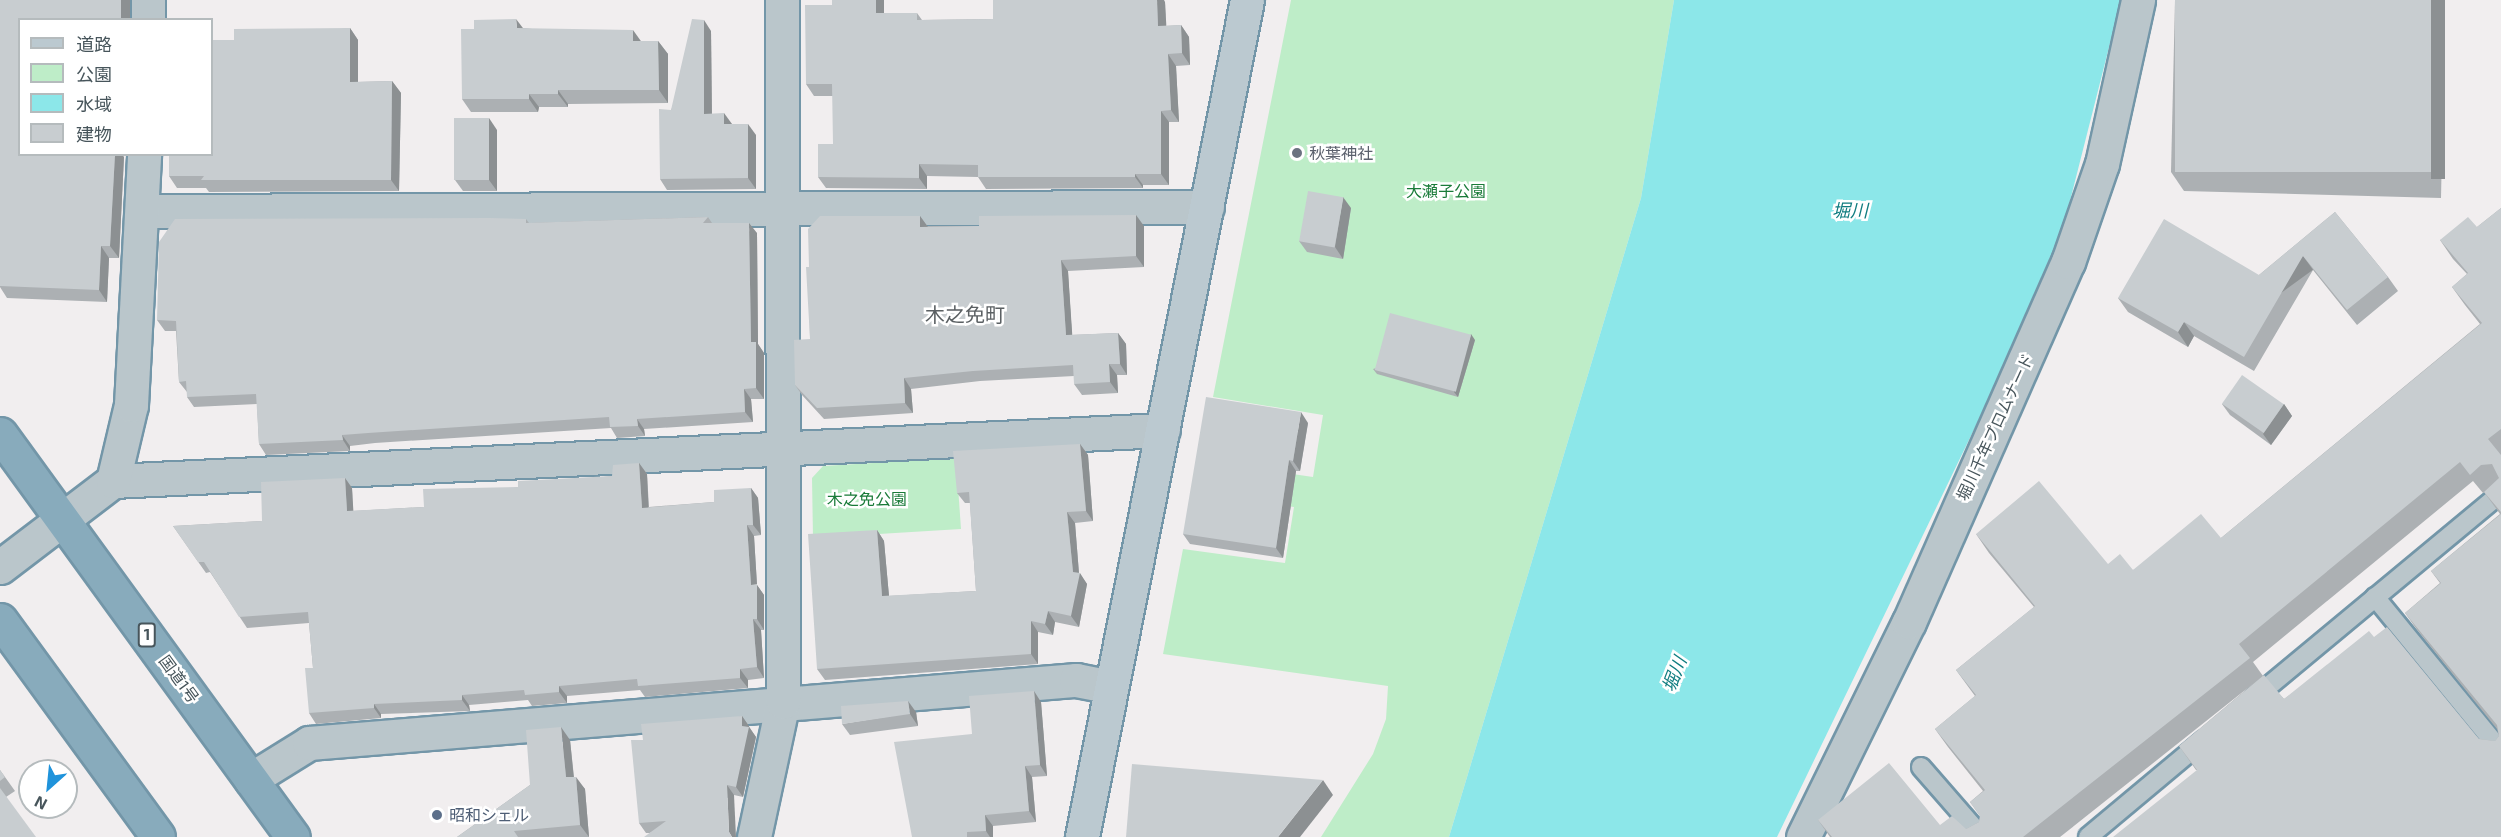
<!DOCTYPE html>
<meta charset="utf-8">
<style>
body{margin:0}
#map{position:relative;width:2501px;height:837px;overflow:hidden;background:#f1eeef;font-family:"Exo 2","Noto Sans JP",sans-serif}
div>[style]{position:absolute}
.green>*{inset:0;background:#beedc8}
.water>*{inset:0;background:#8ce7e9}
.roads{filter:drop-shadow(2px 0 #7396a8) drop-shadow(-2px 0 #7396a8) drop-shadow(0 2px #7396a8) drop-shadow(0 -2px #7396a8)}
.lane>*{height:18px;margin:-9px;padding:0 9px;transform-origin:9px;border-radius:9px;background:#bac6cb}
.street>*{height:33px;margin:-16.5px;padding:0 16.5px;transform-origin:16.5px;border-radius:16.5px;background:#bac6cb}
.secondary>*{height:33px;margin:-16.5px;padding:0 16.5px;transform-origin:16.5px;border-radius:16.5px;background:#bbc9d0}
.highway>*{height:33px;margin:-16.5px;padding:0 16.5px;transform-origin:16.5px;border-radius:16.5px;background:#88abbc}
.wall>*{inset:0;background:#acb0b3}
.shaded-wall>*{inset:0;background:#8c9092;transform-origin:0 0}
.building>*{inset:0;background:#c8cdd0;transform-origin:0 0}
.dots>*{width:16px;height:16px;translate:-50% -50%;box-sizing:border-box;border:3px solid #fff;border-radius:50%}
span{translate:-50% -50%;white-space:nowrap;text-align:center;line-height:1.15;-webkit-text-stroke:5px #fff;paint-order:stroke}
.shield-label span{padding:2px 4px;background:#fff;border:2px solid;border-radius:4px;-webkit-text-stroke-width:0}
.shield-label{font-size:15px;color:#47555b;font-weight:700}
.worship-label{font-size:16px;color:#5b616d}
.left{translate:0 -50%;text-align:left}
.park-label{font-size:16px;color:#1a7b39}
.street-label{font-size:16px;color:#47555b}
.service-label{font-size:16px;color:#4e5e75}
.water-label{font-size:18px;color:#117d80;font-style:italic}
.quarter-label{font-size:20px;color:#5b6063}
.legend{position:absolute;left:18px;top:18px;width:195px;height:138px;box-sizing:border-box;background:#fff;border:2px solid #b5bbbd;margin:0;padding:8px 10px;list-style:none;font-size:18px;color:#47555b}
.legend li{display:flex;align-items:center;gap:12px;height:30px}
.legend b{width:30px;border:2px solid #b5bbbd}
.north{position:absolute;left:18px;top:759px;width:60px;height:60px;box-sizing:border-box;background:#fff;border:2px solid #b5bbbd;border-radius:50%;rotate:207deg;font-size:16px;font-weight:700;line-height:24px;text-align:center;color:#47555b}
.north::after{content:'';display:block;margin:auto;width:21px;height:27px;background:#1f93db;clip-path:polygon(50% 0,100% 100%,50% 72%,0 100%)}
</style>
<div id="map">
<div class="green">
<i style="clip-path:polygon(1291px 0,1674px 0,1641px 198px,1449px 837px,1321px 837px,1373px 754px,1386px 719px,1388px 686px,1163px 654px,1183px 549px,1285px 563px,1294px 507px,1194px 493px,1201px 461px,1313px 477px,1323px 415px,1213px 397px)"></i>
<i style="clip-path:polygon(956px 458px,961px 529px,813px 538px,812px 478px,823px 466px)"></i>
</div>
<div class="water">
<i style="clip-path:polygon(1674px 0,2121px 0,2054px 264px,1777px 837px,1449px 837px,1641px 198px)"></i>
</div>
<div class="roads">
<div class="lane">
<i style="left:2375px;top:597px;width:199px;rotate:50.7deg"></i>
<i style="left:2253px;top:699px;width:322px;rotate:-39.7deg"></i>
<i style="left:1921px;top:767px;width:93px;rotate:48.9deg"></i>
<i style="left:2088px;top:837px;width:151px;rotate:-39.9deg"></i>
</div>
<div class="street">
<i style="left:148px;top:20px;width:20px;rotate:-90deg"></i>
<i style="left:142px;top:211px;width:1065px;rotate:-0.22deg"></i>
<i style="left:113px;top:481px;width:1051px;rotate:-2.78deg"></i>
<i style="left:0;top:567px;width:142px;rotate:-37.3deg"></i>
<i style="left:113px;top:481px;width:78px;rotate:-76.7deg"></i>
<i style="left:131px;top:405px;width:251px;rotate:-87deg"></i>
<i style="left:251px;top:779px;width:68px;rotate:-31.8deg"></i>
<i style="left:309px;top:743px;width:770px;rotate:-4.7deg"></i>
<i style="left:1076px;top:680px;width:36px;rotate:11deg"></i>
<i style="left:754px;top:837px;width:138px;rotate:-77.9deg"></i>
<i style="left:783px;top:702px;width:702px;rotate:-90.08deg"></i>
<i style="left:1803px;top:837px;width:240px;rotate:-63.8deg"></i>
<i style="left:1909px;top:622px;width:394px;rotate:-66.2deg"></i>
<i style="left:2068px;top:262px;width:104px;rotate:-70.9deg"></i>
<i style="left:2102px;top:164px;width:168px;rotate:-77.6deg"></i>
</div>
<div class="secondary">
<i style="left:1082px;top:837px;width:853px;rotate:-78.85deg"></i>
</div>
<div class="highway">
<i style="left:0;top:434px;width:498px;rotate:54deg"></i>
<i style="left:0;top:620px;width:268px;rotate:53.9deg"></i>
</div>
</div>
<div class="wall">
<i style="clip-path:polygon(0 0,20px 154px,124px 157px,119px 258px,109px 258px,107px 302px,7px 298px,0 287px)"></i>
<i style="clip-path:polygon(2175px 0,2445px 0,2441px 198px,2184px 191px,2171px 172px)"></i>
<i style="clip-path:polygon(1165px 2px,1166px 26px,1181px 25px,1189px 37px,1190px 65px,1176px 66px,1179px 122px,1169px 122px,1169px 185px,1143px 185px,1143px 188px,986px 189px,978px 177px,927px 176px,927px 189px,826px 188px,818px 177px,833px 144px,833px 96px,814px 96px,806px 84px,832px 5px,884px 13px,917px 13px,922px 20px,993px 19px)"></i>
<i style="clip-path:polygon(350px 28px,358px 40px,358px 82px,392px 81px,401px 93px,399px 191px,209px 192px,206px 188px,177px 188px,169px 176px,234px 40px)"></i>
<i style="clip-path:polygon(523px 28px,641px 41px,658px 41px,668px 54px,668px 103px,568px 104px,568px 107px,539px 107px,538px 112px,471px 112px,462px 99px)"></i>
<i style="clip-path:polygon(711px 31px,712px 114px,732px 124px,756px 135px,756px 189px,667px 190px,660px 179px,671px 110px)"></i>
<i style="clip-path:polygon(497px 130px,497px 191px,463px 191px,455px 180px)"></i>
<i style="clip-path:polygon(1351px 208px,1343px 259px,1307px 252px,1299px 241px)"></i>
<i style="clip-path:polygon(evenodd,2501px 208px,2501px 837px,2196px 770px,2179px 746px,2254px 683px,2060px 837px,1830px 837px,1818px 820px,1940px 825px,1966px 829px,1979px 822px,1980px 816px,1970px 802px,1983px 791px,1948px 747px,1935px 729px,1975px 696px,1956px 670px,2034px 607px,1989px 553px,1976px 534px,2133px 570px,2221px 538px,2480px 324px,2465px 305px,2452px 287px,2467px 274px,2453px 259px,2440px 240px,2477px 227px,2501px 208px,2473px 481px,2483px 493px,2484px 492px,2500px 514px,2431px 571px,2440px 583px,2405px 613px,2418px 631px,2497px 729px,2499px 736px,2495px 741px,2479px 739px,2374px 637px,2284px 699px,2263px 676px,2253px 662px,2473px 481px)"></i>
<i style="clip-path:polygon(2335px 212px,2388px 277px,2398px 291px,2357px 325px,2313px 270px,2254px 371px,2194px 336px,2188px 347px,2128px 312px,2118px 298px,2259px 275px)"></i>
<i style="clip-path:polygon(920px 216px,927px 226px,1144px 226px,1144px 267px,1068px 271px,1072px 335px,1118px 333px,1126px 344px,1127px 375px,1117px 375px,1118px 393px,1082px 395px,1074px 384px,1074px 376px,980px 381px,911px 389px,913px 413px,824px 419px,802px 395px,795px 385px,810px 339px,809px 267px)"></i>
<i style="clip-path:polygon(708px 217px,712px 223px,757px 233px,758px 344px,764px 353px,764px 399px,751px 399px,753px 422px,644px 429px,645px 436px,617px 438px,611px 428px,375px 443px,350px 446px,350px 451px,266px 455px,259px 444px,257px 404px,194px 407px,187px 397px,187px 392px,179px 382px,176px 331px,165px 331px,157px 320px,526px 219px,529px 223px)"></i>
<i style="clip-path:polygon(1475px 340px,1458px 397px,1377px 374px,1373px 369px)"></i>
<i style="clip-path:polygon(2222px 404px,2284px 404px,2292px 416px,2271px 445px,2230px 415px)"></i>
<i style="clip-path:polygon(1308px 423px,1300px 471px,1296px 471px,1283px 558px,1190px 544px,1183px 534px)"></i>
<i style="clip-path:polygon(1080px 444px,1088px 455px,1093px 521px,1075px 523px,1079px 573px,1087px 584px,1079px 627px,1055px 622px,1053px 635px,1038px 632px,1038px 664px,825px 680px,817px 669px,877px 530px,884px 541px,889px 596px,976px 591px,970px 503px,965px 503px,957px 493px)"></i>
<i style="clip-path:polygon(639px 463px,647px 474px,649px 507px,714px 502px,751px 488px,758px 498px,761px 535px,754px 536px,757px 585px,764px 595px,764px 630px,761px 630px,764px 678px,748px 680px,748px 688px,645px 697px,640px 690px,567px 696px,567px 703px,532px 706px,528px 700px,469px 705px,470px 711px,381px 714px,381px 718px,316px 724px,309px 713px,313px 668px,309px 623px,247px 628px,210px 572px,206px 573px,173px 526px,262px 521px,345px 478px,352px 488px,353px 511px,424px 507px,518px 487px,612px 476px)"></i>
<i style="clip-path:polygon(1041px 702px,1047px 776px,1032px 777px,1036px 822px,993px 826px,993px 837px,912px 837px,972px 734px)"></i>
<i style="clip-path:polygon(916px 712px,918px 726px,850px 735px,842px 724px)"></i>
<i style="clip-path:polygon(742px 716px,756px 737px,743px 797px,734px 795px,650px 833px,646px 833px,639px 823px,643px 740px)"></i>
<i style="clip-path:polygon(570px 740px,574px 777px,585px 789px,589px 837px,457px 837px,530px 785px)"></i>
<i style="clip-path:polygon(0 770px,15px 791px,6px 797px,0 837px)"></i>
</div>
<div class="shaded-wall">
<i style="left:121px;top:0;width:9px;height:20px"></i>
<i style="clip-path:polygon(876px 0,884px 0,884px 24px,876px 13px)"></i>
<i style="clip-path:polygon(1157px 0,1164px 0,1165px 2px,1167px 38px,1158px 26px)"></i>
<i style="left:2431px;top:0;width:14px;height:179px"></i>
<i style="clip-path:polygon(516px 19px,526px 32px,517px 28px)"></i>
<i style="clip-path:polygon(704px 20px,711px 31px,712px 125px,704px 114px)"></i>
<i style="clip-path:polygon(1181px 25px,1189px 37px,1190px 65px,1182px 53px)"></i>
<i style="clip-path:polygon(350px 28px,358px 40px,358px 93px,350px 82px)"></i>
<i style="clip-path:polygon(633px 30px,643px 44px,633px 41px)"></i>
<i style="clip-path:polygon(658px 41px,668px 54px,668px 103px,659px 90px)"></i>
<i style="clip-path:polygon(1168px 54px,1176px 66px,1179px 122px,1171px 110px)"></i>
<i style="clip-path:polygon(392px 81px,401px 93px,399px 191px,391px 180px)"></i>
<i style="clip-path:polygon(558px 90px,568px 104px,568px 107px,558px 94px)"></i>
<i style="clip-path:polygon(529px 94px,539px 107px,538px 112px,529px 99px)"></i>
<i style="clip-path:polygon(1161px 111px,1169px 122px,1169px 185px,1161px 174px)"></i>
<i style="clip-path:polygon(724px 113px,732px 124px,724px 124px)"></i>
<i style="clip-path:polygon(489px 118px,497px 130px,497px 191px,489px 180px)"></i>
<i style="clip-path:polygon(748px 124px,756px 135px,756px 189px,748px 178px)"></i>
<i style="clip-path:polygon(115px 154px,122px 154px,124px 157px,119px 258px,110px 246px)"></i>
<i style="clip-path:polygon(919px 164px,927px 176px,927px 189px,919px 178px)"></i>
<i style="clip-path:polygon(1135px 174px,1143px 185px,1143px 188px,1135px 177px)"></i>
<i style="clip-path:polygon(1343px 197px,1351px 208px,1343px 259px,1335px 247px)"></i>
<i style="clip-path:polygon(1136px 215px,1144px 226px,1144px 267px,1136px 256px)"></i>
<i style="clip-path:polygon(920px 216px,928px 227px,920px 227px)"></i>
<i style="clip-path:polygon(749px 223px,757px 233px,758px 344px,764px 353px,764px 399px,756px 388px,751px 342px)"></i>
<i style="clip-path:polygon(101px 246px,109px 258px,107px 302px,99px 290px)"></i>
<i style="left:2303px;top:256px;width:17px;height:117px;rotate:54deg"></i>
<i style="clip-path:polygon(1061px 260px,1068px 271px,1073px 346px,1066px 335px)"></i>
<i style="clip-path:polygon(2184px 322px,2194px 336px,2188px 347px,2178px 332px)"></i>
<i style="clip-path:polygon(1118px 333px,1126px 344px,1127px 375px,1120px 364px)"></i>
<i style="clip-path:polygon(1471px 334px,1475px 340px,1458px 397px,1454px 392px)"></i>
<i style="clip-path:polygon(1109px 364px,1117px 375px,1118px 393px,1110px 382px)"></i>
<i style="clip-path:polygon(904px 378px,911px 389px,913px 413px,905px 403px)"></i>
<i style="clip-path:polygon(744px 389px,751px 399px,753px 422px,745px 412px)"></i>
<i style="clip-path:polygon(2284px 404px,2292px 416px,2271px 445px,2263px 434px)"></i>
<i style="clip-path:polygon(1301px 412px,1308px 423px,1300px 471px,1293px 461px)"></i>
<i style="clip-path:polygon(637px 419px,644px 429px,645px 436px,638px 426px)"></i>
<i style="clip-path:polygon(342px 435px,350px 446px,350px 451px,343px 440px)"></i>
<i style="clip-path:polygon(1080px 444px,1088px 455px,1093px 521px,1086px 511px)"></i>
<i style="clip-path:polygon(1289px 460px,1296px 471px,1283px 558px,1276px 548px)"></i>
<i style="clip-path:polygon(639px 463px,647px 474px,649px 519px,642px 508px)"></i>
<i style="clip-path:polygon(345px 478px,352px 488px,354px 522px,347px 511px)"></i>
<i style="clip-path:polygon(751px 488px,758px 498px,761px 535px,753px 525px)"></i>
<i style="clip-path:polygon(1067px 512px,1075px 523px,1079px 574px,1080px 573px,1087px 584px,1079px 627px,1071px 616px,1073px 572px)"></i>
<i style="clip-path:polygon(747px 525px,754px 536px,757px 585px,764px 595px,764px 630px,757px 619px,751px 585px)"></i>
<i style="clip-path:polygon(877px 530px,884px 541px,890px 607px,882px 596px)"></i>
<i style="clip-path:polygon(1048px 611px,1055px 622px,1053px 635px,1045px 624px)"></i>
<i style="clip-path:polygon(753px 619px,761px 630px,764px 678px,757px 667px)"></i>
<i style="clip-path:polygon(1031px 621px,1038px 632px,1038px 664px,1031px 654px)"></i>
<i style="clip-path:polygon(740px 669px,748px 680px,748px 688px,740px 678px)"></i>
<i style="clip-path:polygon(559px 686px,567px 696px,567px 703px,559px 692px)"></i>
<i style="clip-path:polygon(1034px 691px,1041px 702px,1047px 776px,1040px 765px)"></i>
<i style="clip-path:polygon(462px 695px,469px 705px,470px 711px,462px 700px)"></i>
<i style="clip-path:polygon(908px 701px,916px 712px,918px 726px,910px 714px)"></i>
<i style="clip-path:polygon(374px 704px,381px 714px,381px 718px,374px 708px)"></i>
<i style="clip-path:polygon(742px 716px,749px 726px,749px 728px,749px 727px,756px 737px,743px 797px,736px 787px,742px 726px)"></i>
<i style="clip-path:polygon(561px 727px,570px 740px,575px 790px,566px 777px)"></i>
<i style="clip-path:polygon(1025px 766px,1032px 777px,1036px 822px,1029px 811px)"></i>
<i style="clip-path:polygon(576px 777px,585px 789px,589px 837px,580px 825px)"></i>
<i style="clip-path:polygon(1323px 780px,1333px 795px,1300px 837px,1278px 837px)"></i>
<i style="clip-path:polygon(727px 785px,734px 795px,736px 837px,732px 837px,729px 832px)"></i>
<i style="clip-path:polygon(985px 815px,993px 826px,993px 837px,990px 837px,986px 831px)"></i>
</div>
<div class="building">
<i style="clip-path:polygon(0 0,121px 0,121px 20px,20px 20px,20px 154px,115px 154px,110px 246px,101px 246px,99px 290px,0 286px)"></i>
<i style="clip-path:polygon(832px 0,876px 0,876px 13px,917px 13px,917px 20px,993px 19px,993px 0,1157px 0,1158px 26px,1181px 25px,1182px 53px,1168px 54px,1171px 110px,1161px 111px,1161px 174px,1135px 174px,1135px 177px,978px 177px,978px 165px,919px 164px,919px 178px,818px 177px,818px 144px,833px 144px,832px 84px,806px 84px,805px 5px,832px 5px)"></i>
<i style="left:2175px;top:0;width:256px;height:172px"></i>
<i style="clip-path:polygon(516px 19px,517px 28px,633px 30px,633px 41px,658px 41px,659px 90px,558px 90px,558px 94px,529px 94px,529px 99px,462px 99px,461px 29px,474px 29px,474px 20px)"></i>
<i style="clip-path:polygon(692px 19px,704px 20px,704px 114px,724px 113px,724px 124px,748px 124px,748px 178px,660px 179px,659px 109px,671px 110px)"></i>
<i style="clip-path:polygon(350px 28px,350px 82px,392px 81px,391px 180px,201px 180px,204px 176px,169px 176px,169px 154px,212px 154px,212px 40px,234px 40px,234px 29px)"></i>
<i style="left:489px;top:118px;width:62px;height:35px;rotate:90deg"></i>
<i style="left:1308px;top:191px;width:36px;height:51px;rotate:10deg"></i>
<i style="clip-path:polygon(2501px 208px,2501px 429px,2488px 439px,2501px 455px,2501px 512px,2484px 492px,2499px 478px,2492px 464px,2481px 465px,2470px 475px,2460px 462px,2239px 644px,2250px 658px,2023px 837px,1832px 837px,1818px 820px,1889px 763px,1940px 825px,1952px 816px,1966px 829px,1979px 822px,1980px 816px,1970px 802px,1985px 790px,1935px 729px,1976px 695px,1956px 670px,2035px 606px,1976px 534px,2039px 481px,2108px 564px,2120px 554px,2133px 570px,2201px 514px,2221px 538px,2482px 323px,2452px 287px,2468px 273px,2440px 240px,2468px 217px,2477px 227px)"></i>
<i style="clip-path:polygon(2335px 212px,2388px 277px,2347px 310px,2303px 256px,2244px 357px,2184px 322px,2178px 332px,2118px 298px,2164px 219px,2259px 275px)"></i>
<i style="clip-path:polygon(1136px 215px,1136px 256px,1061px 260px,1066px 335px,1118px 333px,1120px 364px,1109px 364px,1110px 382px,1074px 384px,1073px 365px,973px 371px,904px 378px,905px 403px,817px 408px,795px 385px,794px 340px,810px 339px,806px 267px,809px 267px,808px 229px,820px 216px,920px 216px,920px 227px,979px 226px,979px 216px)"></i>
<i style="clip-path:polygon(708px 217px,703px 223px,749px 223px,751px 342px,756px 342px,756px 388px,744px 389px,745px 412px,637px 419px,638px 426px,610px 427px,609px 417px,368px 433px,342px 435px,343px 440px,259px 444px,256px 394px,187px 397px,186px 381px,179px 382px,176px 321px,157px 320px,159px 242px,175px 219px,490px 218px,526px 219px,526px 223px)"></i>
<i style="left:1390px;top:313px;width:84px;height:59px;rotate:15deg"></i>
<i style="left:2242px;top:375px;width:51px;height:35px;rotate:35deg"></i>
<i style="clip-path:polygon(1206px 397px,1301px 412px,1293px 461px,1289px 460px,1276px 548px,1183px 534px)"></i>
<i style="clip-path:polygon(1080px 444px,1086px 511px,1067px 512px,1073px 572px,1080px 573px,1071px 616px,1048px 611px,1045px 624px,1031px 621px,1031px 654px,817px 669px,808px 534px,877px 530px,882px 596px,976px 591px,969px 492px,957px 493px,953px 451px)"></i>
<i style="clip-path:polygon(639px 463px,642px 508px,714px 502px,714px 490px,751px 488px,753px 525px,747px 525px,751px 585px,757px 584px,757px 619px,753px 619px,757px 667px,740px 669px,740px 678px,638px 686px,637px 679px,559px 686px,559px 692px,525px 695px,524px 690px,462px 695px,462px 700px,374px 704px,374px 708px,309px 713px,305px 668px,313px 668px,308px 612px,239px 617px,204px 562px,198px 562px,173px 526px,262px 521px,261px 482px,345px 478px,347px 511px,424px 507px,423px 489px,518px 487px,518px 481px,612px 476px,613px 465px)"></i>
<i style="clip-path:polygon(2501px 514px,2501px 837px,2113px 837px,2197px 770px,2179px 746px,2264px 675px,2284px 699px,2369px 631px,2374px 637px,2387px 627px,2479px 739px,2495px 741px,2499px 736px,2497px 725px,2405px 613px,2441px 583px,2431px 571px)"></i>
<i style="clip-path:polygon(1034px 691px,1040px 765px,1025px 766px,1029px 811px,985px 815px,986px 831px,967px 832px,967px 837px,912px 837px,894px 742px,972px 734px,969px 696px)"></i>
<i style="clip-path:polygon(908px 701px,910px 714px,842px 724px,841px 706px)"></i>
<i style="clip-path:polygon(742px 716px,742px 726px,749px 727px,736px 787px,727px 785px,729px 832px,732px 837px,644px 837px,666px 821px,639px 823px,631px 740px,643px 740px,641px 724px)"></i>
<i style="clip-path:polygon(561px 727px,566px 777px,576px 777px,580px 825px,514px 831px,518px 837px,457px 837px,530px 785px,526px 730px)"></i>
<i style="clip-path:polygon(1132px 764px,1323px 780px,1278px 837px,1126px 837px)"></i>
<i style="clip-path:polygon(0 770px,5px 777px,0 781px)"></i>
<i style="clip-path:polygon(0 788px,36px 837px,0 837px)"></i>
</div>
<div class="dots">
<i style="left:1297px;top:153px;background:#6b7280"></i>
<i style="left:437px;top:815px;background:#5c6f8a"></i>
</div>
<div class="shield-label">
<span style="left:147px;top:635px">1</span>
</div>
<div class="worship-label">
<span class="left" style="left:1309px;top:153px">秋葉神社</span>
</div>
<div class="park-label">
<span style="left:1446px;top:191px">大瀬子公園</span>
<span style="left:867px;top:499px">木之免公園</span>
</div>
<div class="street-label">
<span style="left:1995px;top:427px;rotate:-65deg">堀川千年プロムナード</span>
<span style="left:179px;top:679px;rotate:54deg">国道1号</span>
</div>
<div class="service-label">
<span class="left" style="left:449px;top:815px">昭和シェル</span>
</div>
<div class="water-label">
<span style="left:1850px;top:210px">堀川</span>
<span style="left:1674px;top:674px;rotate:-69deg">堀川</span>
</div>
<div class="quarter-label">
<span style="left:965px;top:314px">木之免町</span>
</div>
<ul class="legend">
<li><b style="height:8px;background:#bbc9d0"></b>道路</li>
<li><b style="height:16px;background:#beedc8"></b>公園</li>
<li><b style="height:16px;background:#8ce7e9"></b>水域</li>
<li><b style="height:16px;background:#c8cdd0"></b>建物</li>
</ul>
<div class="north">N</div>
</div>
